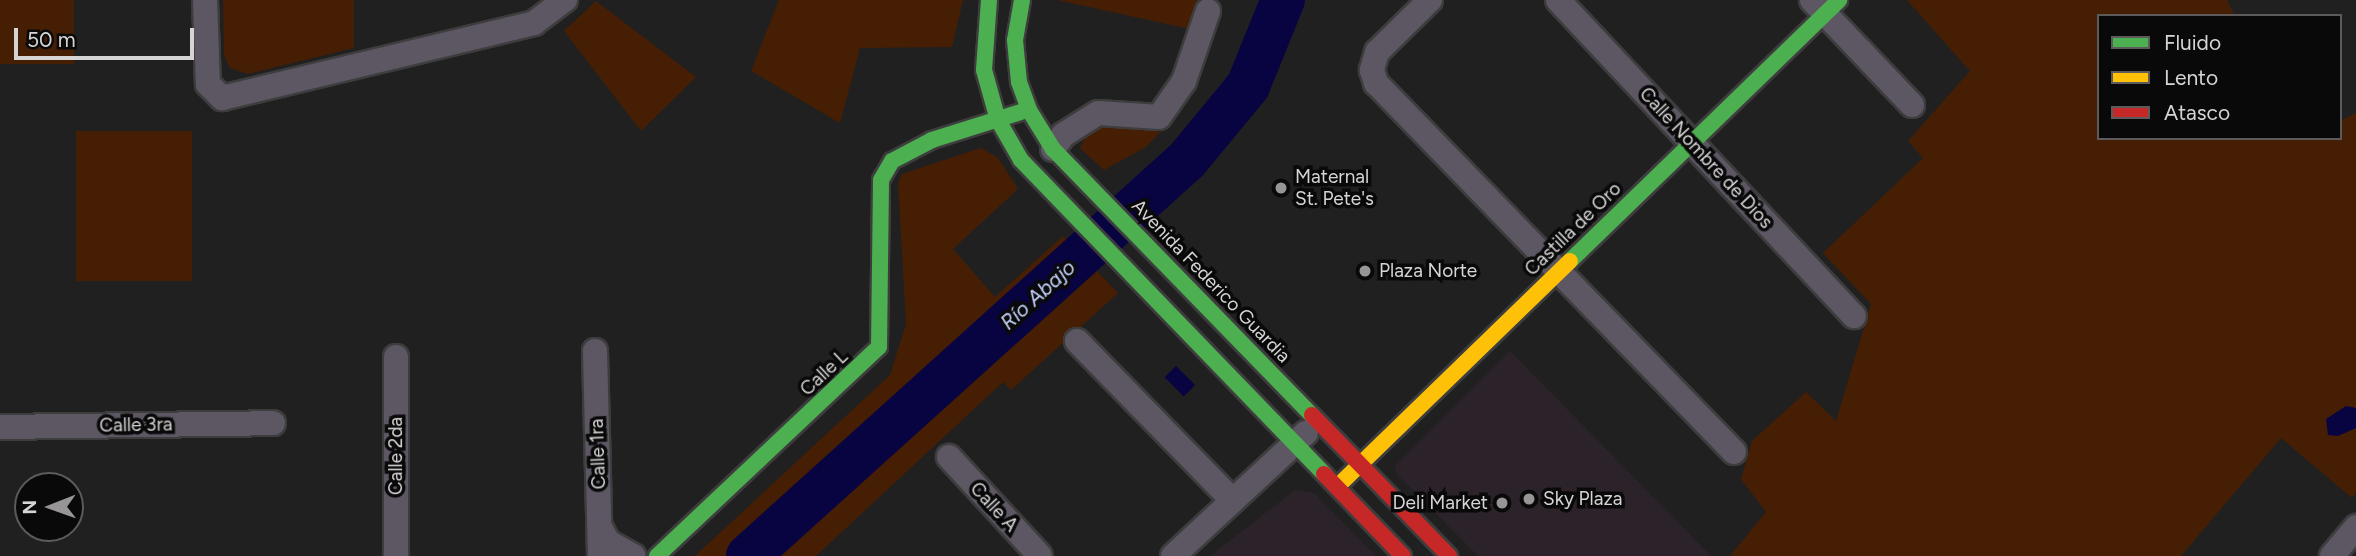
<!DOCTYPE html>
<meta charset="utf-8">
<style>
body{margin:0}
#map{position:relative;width:2356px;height:556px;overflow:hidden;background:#212021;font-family:Figtree,sans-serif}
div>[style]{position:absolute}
.built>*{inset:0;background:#2b2329}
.green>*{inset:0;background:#461e04;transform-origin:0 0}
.water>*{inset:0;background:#080341;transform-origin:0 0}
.river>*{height:44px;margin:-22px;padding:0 22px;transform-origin:22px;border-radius:22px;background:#080341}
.roads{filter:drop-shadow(2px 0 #3e3d3e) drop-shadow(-2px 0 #3e3d3e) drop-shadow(0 2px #3e3d3e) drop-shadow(0 -2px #3e3d3e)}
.street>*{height:24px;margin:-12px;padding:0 12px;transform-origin:12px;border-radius:12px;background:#5d5764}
.fast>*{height:16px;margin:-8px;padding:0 8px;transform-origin:8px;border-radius:8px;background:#4caf50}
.slow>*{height:16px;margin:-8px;padding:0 8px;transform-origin:8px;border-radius:8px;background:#ffc107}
.jam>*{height:16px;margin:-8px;padding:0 8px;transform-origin:8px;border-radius:8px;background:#c62828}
.dots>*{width:19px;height:19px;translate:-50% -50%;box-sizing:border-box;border:4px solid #0a090a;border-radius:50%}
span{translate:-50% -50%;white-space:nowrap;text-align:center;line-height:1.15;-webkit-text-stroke:7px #0a090a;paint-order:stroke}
.street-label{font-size:19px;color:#d6d4d5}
.poi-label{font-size:19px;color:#d6d4d5}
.left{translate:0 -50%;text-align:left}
.right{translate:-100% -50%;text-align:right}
.water-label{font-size:21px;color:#c2d0fa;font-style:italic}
.legend{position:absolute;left:2097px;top:14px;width:245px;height:126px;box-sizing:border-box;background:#0a090a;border:2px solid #5c5a5b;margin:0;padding:9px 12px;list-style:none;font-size:21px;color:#d6d4d5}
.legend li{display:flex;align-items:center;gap:14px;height:35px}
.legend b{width:35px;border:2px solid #5c5a5b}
.north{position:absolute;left:14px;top:472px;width:70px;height:70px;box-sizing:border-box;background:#0a090a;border:2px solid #5c5a5b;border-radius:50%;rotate:269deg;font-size:19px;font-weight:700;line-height:28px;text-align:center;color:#d6d4d5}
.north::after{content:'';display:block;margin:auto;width:24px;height:32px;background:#979596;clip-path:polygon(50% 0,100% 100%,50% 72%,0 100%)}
.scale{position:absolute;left:14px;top:28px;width:180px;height:32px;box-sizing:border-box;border:4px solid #d6d4d5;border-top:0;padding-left:9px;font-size:21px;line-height:24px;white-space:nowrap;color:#d6d4d5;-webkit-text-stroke:5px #0a090a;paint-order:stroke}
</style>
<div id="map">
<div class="built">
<i style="clip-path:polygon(1510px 351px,1711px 556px,1478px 556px,1396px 473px,1395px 466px)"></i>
<i style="clip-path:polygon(1295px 490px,1314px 493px,1376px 556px,1210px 556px)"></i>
</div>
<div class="green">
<i style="left:0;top:0;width:74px;height:64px"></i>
<i style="clip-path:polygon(223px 0,354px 0,354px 48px,248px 74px,230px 68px,224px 55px)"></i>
<i style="clip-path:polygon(779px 0,963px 0,952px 47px,860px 48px,840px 123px,751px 71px)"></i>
<i style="clip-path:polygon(1057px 0,1197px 0,1190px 29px)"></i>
<i style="clip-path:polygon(1907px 0,2227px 0,2235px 16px,2099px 16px,2099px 138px,2340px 138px,2340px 121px,2356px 113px,2356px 493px,2352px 498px,2281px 438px,2181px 556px,1730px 556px,1766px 512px,1741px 479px,1752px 441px,1806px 392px,1836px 421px,1871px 304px,1823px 253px,1923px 158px,1908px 141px,1970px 71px)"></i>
<i style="clip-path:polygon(596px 1px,696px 77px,641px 131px,564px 31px)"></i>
<i style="clip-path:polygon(1102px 121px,1164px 128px,1146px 147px,1104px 170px,1080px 148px,1087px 133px)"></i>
<i style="left:192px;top:131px;width:150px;height:116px;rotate:90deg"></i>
<i style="clip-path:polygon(981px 148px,998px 158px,1018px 189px,953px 249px,995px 297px,1063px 236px,1118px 293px,1011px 390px,1003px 382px,816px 556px,695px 556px,890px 375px,906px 324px,898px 183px,902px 174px)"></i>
</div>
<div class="water">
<i style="left:1176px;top:366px;width:27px;height:16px;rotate:45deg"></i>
<i style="clip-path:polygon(2346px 406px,2356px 408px,2356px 428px,2338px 436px,2328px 435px,2326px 419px)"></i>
</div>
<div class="river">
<i style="left:748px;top:556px;width:591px;rotate:-42.05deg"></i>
<i style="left:1187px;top:160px;width:96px;rotate:-50.5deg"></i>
<i style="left:1248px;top:86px;width:93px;rotate:-67.9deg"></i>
</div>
<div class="roads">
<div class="street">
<i style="left:205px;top:0;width:84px;rotate:88deg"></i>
<i style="left:208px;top:84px;width:20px;rotate:45deg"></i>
<i style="left:222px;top:98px;width:321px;rotate:-13.5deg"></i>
<i style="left:534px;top:23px;width:39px;rotate:-37deg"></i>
<i style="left:1430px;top:0;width:74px;rotate:135.5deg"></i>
<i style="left:1377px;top:52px;width:19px;rotate:106deg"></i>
<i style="left:1372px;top:70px;width:14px;rotate:73deg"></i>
<i style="left:1376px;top:83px;width:514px;rotate:45.87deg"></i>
<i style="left:1558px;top:0;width:433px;rotate:46.9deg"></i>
<i style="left:1812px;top:0;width:145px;rotate:46.4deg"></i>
<i style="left:1053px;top:149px;width:17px;rotate:-54deg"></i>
<i style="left:1063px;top:135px;width:41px;rotate:-32.2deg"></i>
<i style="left:1098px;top:113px;width:61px;rotate:3.8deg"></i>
<i style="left:1159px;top:117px;width:44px;rotate:-55.2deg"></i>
<i style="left:1184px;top:81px;width:74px;rotate:-71.1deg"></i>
<i style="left:1077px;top:341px;width:223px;rotate:45.7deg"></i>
<i style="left:595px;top:351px;width:205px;rotate:88.6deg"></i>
<i style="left:396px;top:357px;width:199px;rotate:90deg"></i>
<i style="left:0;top:427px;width:273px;rotate:-0.8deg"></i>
<i style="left:949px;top:457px;width:134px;rotate:47.4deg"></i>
<i style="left:600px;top:527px;width:17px;rotate:62deg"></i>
<i style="left:608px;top:542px;width:29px;rotate:29deg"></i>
<i style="left:1173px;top:556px;width:181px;rotate:-42.8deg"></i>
<i style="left:2332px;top:556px;width:38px;rotate:-50deg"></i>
</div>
<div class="fast">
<i style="left:989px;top:0;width:70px;rotate:94.1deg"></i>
<i style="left:984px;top:70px;width:52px;rotate:74.4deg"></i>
<i style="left:998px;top:120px;width:46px;rotate:60.1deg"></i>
<i style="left:1021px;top:160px;width:436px;rotate:46deg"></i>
<i style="left:1022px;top:0;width:41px;rotate:99.9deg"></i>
<i style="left:1015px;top:40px;width:42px;rotate:84.6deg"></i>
<i style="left:1019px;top:82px;width:30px;rotate:70deg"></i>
<i style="left:1029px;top:110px;width:46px;rotate:58.4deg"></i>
<i style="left:1053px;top:149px;width:371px;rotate:45.8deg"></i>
<i style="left:1570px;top:261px;width:375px;rotate:-44.1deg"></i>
<i style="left:657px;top:556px;width:305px;rotate:-43.3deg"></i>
<i style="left:879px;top:347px;width:167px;rotate:-89.3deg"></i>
<i style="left:881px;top:180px;width:22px;rotate:-60deg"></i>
<i style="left:892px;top:161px;width:45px;rotate:-27.7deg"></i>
<i style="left:932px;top:140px;width:93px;rotate:-17.5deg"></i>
</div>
<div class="slow">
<i style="left:1343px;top:481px;width:316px;rotate:-44.1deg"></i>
</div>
<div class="jam">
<i style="left:1312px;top:415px;width:197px;rotate:45.8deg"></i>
<i style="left:1324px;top:474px;width:114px;rotate:46.1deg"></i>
</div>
</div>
<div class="dots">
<i style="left:1281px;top:188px;background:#979596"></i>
<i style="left:1365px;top:271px;background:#979596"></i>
<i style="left:1529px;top:499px;background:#979596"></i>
<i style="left:1502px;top:503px;background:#979596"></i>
</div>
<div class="street-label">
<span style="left:1706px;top:158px;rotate:47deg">Calle Nombre de Dios</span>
<span style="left:1573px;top:229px;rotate:-44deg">Castilla de Oro</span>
<span style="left:1211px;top:281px;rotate:46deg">Avenida Federico Guardia</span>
<span style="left:824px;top:373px;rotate:-43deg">Calle L</span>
<span style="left:136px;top:425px;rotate:-1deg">Calle 3ra</span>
<span style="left:598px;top:454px;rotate:-92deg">Calle 1ra</span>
<span style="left:396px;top:456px;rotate:-90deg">Calle 2da</span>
<span style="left:994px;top:507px;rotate:47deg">Calle A</span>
</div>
<div class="poi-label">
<span class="left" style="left:1295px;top:188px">Maternal<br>St. Pete's</span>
<span class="left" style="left:1379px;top:271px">Plaza Norte</span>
<span class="left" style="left:1543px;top:499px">Sky Plaza</span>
<span class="right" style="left:1488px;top:503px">Deli Market</span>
</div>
<div class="water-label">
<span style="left:1038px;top:295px;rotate:-42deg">Río Abajo</span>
</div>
<ul class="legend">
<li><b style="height:9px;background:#4caf50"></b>Fluido</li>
<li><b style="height:9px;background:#ffc107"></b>Lento</li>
<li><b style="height:9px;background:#c62828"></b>Atasco</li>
</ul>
<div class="north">N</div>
<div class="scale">50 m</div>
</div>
